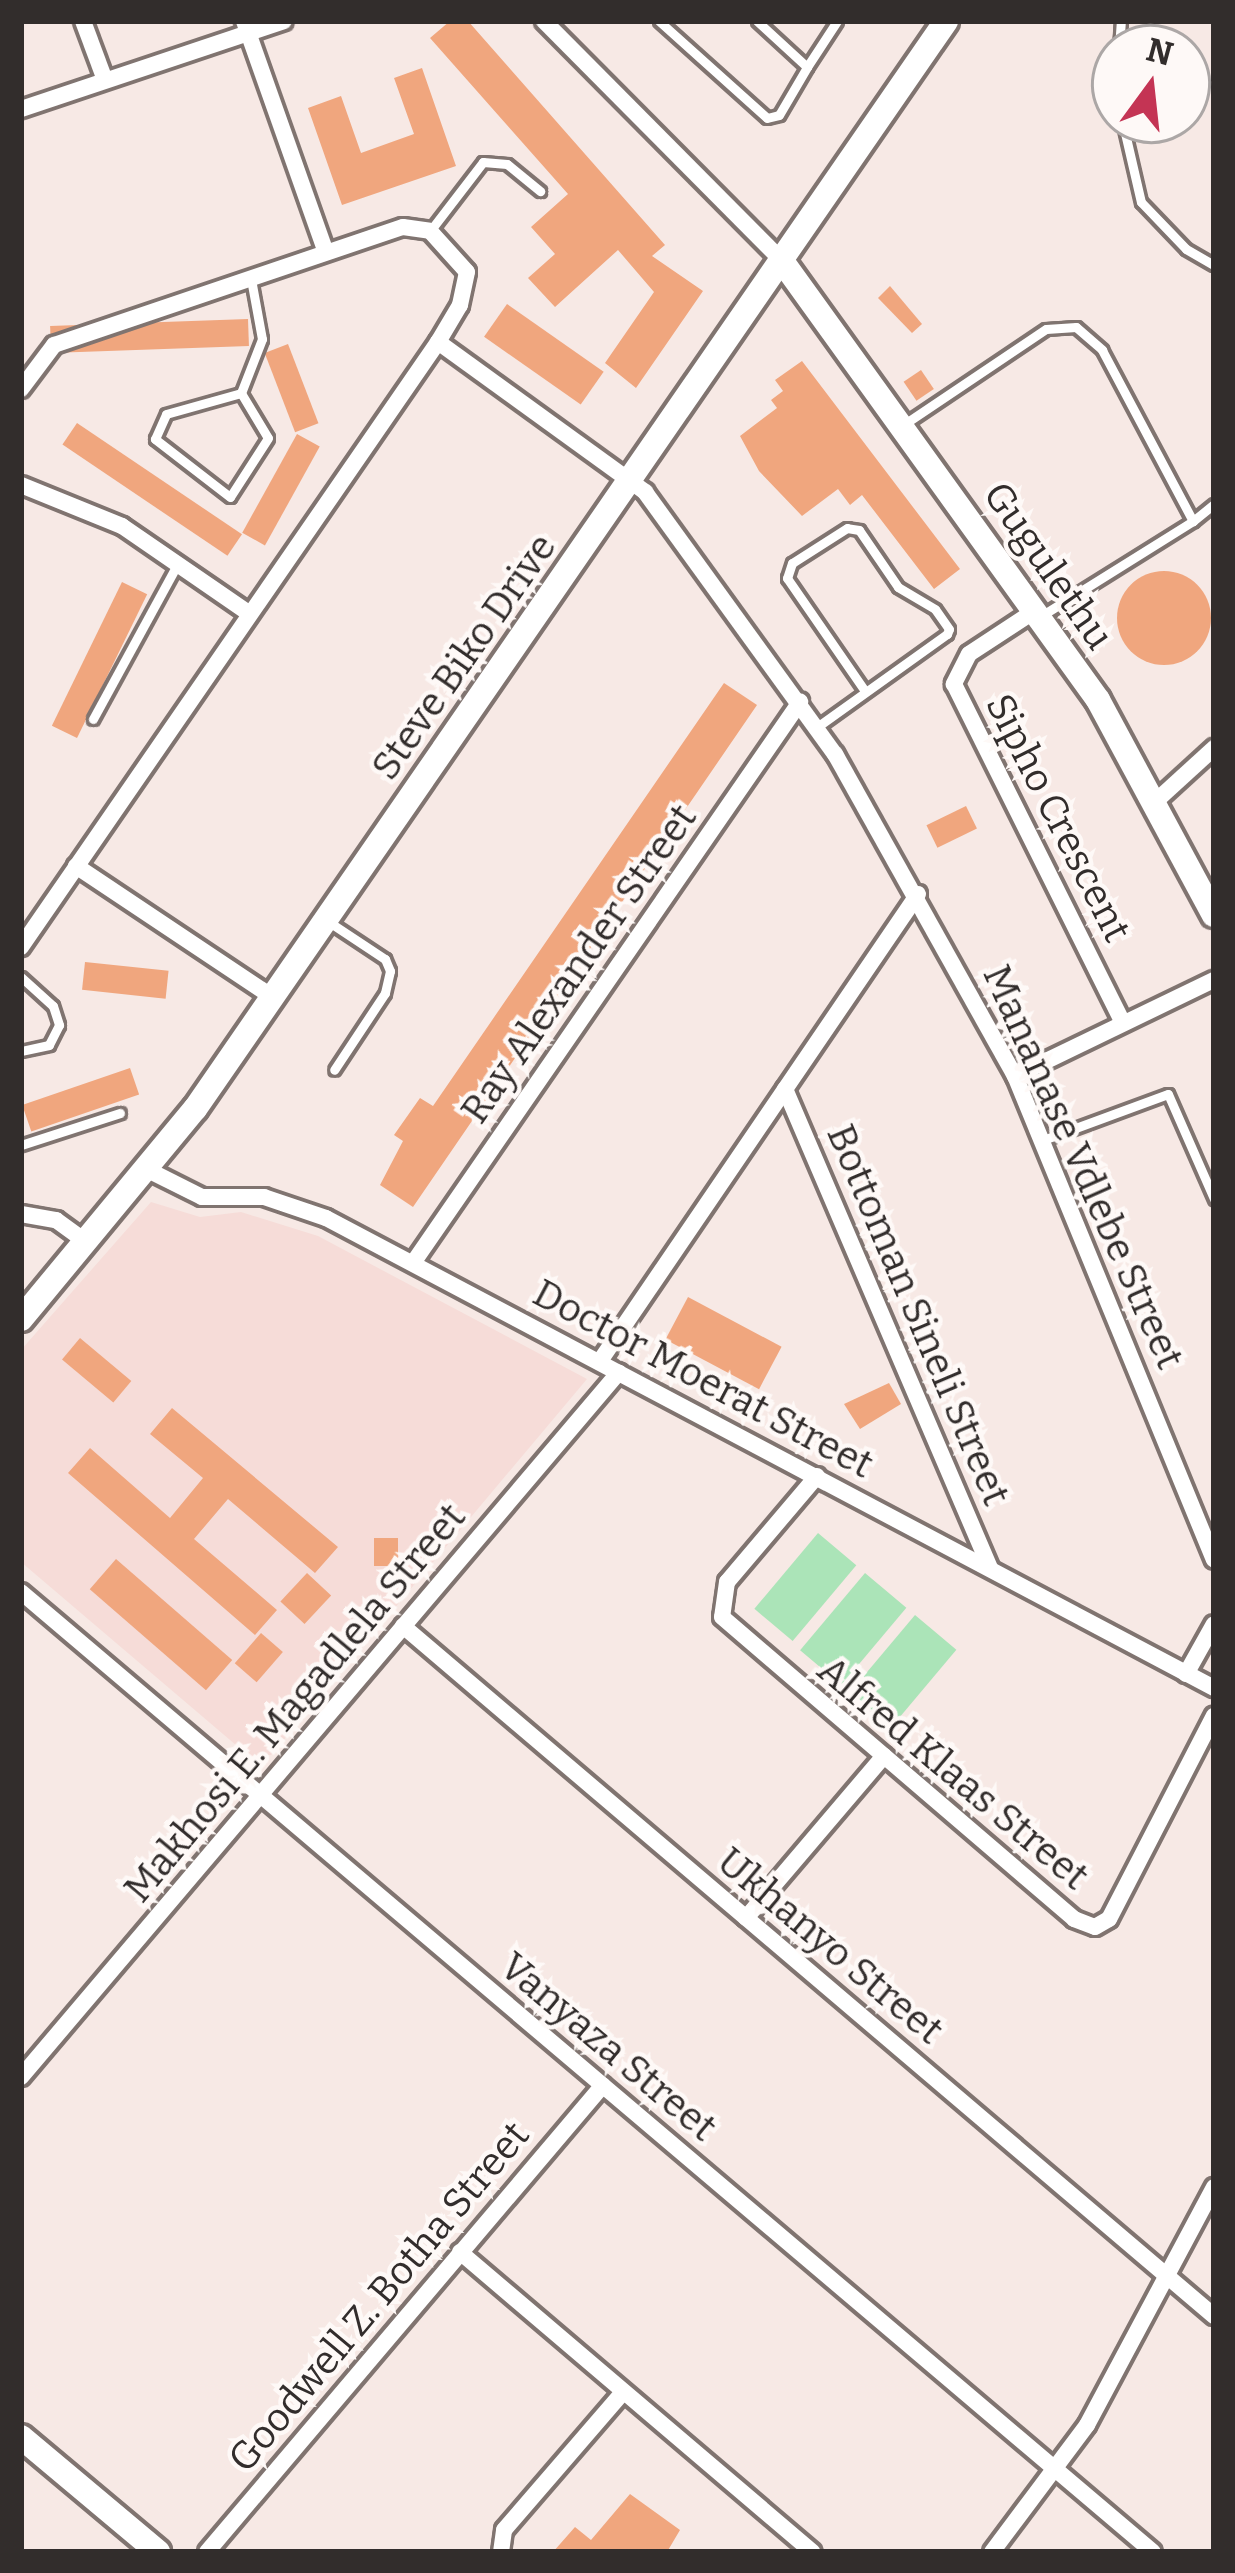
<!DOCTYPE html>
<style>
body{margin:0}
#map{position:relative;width:1235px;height:2573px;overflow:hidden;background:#f7e9e5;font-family:Bitter,serif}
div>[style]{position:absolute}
.education>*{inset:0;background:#f6dcd8}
.green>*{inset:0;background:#abe4b8;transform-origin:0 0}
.building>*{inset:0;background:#f0a67e;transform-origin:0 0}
.round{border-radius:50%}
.roads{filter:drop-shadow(3px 0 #807470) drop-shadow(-3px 0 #807470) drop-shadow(0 3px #807470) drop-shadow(0 -3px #807470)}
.lane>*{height:9px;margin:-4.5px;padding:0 4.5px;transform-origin:4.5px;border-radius:4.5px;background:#fff}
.street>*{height:16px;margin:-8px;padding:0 8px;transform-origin:8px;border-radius:8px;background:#fff}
.secondary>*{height:24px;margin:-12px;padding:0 12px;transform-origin:12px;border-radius:12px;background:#fff}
span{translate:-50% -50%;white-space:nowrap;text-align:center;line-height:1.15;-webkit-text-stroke:9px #fef9f7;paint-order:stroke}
.street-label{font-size:39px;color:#322d2c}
.frame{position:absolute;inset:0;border:24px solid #322d2c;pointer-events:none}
.north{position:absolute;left:1091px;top:24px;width:120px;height:120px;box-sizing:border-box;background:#fef9f7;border:3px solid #aca7a6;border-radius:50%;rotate:15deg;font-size:33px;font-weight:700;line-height:48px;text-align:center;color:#322d2c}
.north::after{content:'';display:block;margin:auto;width:42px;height:54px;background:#c43454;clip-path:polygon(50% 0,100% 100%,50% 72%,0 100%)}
</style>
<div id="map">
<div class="education">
<i style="clip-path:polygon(151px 1202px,200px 1217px,241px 1212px,318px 1236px,587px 1379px,271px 1755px,250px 1757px,21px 1562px,21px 1350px)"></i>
</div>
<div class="green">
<i style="left:818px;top:1533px;width:50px;height:99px;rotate:40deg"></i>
<i style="left:865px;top:1573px;width:54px;height:101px;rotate:40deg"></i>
<i style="left:915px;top:1615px;width:54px;height:101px;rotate:40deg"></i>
</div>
<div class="building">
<i style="clip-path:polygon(450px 21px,468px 21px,665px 245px,652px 256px,703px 291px,636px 388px,605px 363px,654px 292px,618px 250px,555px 307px,528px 278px,555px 254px,531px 227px,568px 194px,430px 38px)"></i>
<i style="clip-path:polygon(422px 68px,456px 166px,342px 205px,308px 108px,341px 96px,361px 153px,414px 134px,394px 78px)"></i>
<i style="clip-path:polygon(890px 286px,922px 324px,912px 333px,878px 298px)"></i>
<i style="left:507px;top:304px;width:118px;height:40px;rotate:35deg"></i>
<i style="left:248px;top:319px;width:27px;height:198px;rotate:88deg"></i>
<i style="left:288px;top:344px;width:85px;height:25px;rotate:69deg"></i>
<i style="clip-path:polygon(802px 361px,960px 569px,934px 589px,862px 495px,850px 505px,838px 489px,802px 516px,759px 471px,740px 436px,777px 408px,771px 400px,783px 391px,775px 380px)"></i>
<i style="left:921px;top:370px;width:23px;height:21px;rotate:56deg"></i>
<i style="left:77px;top:423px;width:199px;height:26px;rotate:34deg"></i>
<i style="left:297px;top:434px;width:26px;height:113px;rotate:29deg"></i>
<i class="round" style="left:1117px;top:571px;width:94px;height:94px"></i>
<i style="left:122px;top:582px;width:28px;height:160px;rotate:26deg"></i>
<i style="clip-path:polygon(724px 683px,757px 705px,413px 1207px,380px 1185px,403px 1141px,394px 1135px,420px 1098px,433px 1106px)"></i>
<i style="left:966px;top:806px;width:25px;height:44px;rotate:64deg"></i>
<i style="left:85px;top:962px;width:84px;height:28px;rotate:6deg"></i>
<i style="left:130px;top:1068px;width:28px;height:114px;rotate:71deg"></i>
<i style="left:688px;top:1297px;width:106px;height:48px;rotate:28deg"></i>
<i style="left:80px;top:1338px;width:67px;height:28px;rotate:40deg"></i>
<i style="clip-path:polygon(889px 1383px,901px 1404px,860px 1429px,844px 1404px)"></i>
<i style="clip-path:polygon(172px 1408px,338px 1547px,315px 1573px,228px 1499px,194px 1539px,277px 1610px,255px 1635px,68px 1473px,90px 1448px,170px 1518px,203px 1478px,150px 1434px)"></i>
<i style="left:374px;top:1538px;width:24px;height:28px"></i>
<i style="left:116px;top:1559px;width:154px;height:40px;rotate:41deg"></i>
<i style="left:307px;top:1573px;width:33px;height:39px;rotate:43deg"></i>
<i style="left:261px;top:1633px;width:29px;height:40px;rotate:41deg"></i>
<i style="clip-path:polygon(630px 2494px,680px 2530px,667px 2552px,553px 2552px,575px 2527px,591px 2540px)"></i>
</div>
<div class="roads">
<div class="lane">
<i style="left:659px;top:21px;width:145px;rotate:41.9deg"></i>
<i style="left:767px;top:118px;width:12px;rotate:-14deg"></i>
<i style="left:779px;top:115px;width:56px;rotate:-59.7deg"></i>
<i style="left:757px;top:21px;width:68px;rotate:42.6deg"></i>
<i style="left:807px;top:67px;width:55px;rotate:-56.9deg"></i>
<i style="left:1119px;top:48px;width:27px;rotate:-86deg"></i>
<i style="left:1122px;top:120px;width:84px;rotate:77deg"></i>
<i style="left:1141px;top:202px;width:65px;rotate:46.2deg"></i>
<i style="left:1186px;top:249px;width:32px;rotate:30deg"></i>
<i style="left:430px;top:231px;width:87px;rotate:-52.5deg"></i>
<i style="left:483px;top:162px;width:24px;rotate:5deg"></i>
<i style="left:507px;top:164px;width:43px;rotate:39.3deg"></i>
<i style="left:241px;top:393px;width:52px;rotate:59deg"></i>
<i style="left:268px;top:438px;width:70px;rotate:122.8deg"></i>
<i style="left:230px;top:497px;width:95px;rotate:-142.3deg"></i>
<i style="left:155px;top:439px;width:27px;rotate:-66deg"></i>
<i style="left:166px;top:414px;width:78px;rotate:-15.6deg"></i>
<i style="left:241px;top:393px;width:58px;rotate:-68.7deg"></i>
<i style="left:262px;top:339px;width:61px;rotate:-100.4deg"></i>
<i style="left:903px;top:425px;width:172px;rotate:-33.9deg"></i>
<i style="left:1046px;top:329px;width:30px;rotate:-4deg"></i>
<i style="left:1076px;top:327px;width:35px;rotate:41deg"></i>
<i style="left:1102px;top:350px;width:194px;rotate:62deg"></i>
<i style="left:1193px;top:521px;width:179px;rotate:148deg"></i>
<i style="left:1193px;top:521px;width:27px;rotate:-39deg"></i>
<i style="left:93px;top:719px;width:178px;rotate:-61.4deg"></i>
<i style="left:817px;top:727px;width:160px;rotate:-35.6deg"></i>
<i style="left:947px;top:634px;width:5px;rotate:-68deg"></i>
<i style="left:949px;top:629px;width:24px;rotate:-125deg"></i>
<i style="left:935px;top:609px;width:43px;rotate:-149.3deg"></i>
<i style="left:898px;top:587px;width:69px;rotate:-124.4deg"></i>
<i style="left:859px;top:530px;width:12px;rotate:-171deg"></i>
<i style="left:847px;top:528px;width:65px;rotate:147.5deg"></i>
<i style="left:792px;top:563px;width:16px;rotate:108deg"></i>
<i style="left:787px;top:578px;width:137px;rotate:55.4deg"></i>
<i style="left:326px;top:920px;width:71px;rotate:33.5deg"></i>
<i style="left:385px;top:959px;width:13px;rotate:67deg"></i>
<i style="left:390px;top:971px;width:23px;rotate:103deg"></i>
<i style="left:385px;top:993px;width:92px;rotate:123.5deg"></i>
<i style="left:21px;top:977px;width:43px;rotate:42.2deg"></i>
<i style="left:53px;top:1006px;width:20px;rotate:72deg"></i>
<i style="left:59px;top:1025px;width:22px;rotate:117deg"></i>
<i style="left:49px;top:1045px;width:29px;rotate:168deg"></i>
<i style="left:1043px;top:1140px;width:133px;rotate:-20.2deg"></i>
<i style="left:1168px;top:1094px;width:115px;rotate:66.3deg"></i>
<i style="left:21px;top:1145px;width:104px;rotate:-17.9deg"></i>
</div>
<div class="street">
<i style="left:83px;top:21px;width:63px;rotate:69.6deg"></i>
<i style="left:244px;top:21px;width:245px;rotate:70.5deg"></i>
<i style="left:544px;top:21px;width:338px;rotate:45.2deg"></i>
<i style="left:21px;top:109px;width:277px;rotate:-18.5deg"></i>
<i style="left:438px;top:342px;width:256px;rotate:35.9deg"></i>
<i style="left:645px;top:492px;width:324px;rotate:54.1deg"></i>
<i style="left:835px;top:754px;width:369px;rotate:60.8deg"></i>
<i style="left:1015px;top:1076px;width:523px;rotate:67.65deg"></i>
<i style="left:21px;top:389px;width:55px;rotate:-53.1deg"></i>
<i style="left:54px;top:345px;width:368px;rotate:-18.7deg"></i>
<i style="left:403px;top:227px;width:27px;rotate:8deg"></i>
<i style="left:430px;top:231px;width:55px;rotate:47.9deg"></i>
<i style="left:467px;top:272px;width:34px;rotate:102deg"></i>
<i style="left:460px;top:305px;width:43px;rotate:120.7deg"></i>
<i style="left:438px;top:342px;width:735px;rotate:124.58deg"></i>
<i style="left:21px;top:485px;width:109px;rotate:22.1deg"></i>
<i style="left:122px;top:526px;width:155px;rotate:34.5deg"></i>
<i style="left:1036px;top:610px;width:80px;rotate:146.7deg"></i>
<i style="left:969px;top:654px;width:34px;rotate:117deg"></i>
<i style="left:954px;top:684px;width:377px;rotate:63.5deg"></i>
<i style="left:1156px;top:801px;width:79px;rotate:-42.4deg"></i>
<i style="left:76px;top:866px;width:238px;rotate:33.7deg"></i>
<i style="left:1015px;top:1076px;width:221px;rotate:-25.8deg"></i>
<i style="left:785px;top:1089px;width:521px;rotate:66.83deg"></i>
<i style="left:148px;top:1170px;width:60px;rotate:26.6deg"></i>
<i style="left:202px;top:1197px;width:62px"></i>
<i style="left:264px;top:1197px;width:65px;rotate:18.7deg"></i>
<i style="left:326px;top:1218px;width:1005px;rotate:27.89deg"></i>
<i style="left:21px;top:1214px;width:36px;rotate:10deg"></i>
<i style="left:56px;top:1220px;width:37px;rotate:36deg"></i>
<i style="left:413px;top:1263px;width:682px;rotate:-55.4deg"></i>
<i style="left:600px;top:1361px;width:565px;rotate:-55.75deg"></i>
<i style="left:817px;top:1476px;width:139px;rotate:130.3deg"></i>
<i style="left:727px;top:1582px;width:35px;rotate:98deg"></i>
<i style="left:722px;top:1617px;width:464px;rotate:40.6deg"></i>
<i style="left:1074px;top:1919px;width:22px;rotate:21deg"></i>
<i style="left:1095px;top:1927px;width:16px;rotate:-30deg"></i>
<i style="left:1109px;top:1919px;width:229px;rotate:-62.7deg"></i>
<i style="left:21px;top:1592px;width:1484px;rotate:40.3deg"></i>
<i style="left:403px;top:1626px;width:1065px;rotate:40.39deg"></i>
<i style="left:1186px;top:1674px;width:57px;rotate:-60.8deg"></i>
<i style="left:746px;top:1918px;width:213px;rotate:-49.6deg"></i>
<i style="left:21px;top:2077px;width:924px;rotate:-49.69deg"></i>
<i style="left:460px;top:2252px;width:463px;rotate:40.4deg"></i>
<i style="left:207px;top:2552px;width:612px;rotate:-49.7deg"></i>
<i style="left:501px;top:2552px;width:22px;rotate:-82deg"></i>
<i style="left:504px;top:2530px;width:182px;rotate:-49.2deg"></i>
<i style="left:992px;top:2552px;width:159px;rotate:-53.2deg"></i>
<i style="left:1087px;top:2425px;width:270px;rotate:-61.9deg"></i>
</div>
<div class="secondary">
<i style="left:782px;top:261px;width:541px;rotate:54.25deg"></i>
<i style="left:1098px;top:700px;width:244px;rotate:61.7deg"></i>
<i style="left:21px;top:1319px;width:273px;rotate:-50.4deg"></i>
<i style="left:195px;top:1109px;width:1322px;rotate:-55.38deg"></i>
<i style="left:21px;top:2437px;width:179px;rotate:40deg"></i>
</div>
</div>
<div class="street-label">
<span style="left:1048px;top:566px;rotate:55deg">Gugulethu</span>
<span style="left:464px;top:657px;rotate:-55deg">Steve Biko Drive</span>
<span style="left:1058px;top:818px;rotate:63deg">Sipho Crescent</span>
<span style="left:579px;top:964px;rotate:-55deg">Ray Alexander Street</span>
<span style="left:1083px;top:1167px;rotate:66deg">Mananase Vdlebe Street</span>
<span style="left:918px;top:1315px;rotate:67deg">Bottoman Sineli Street</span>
<span style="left:703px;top:1379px;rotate:28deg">Doctor Moerat Street</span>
<span style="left:295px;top:1703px;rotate:-50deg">Makhosi E. Magadlela Street</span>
<span style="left:953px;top:1773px;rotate:40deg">Alfred Klaas Street</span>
<span style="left:830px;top:1946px;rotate:40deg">Ukhanyo Street</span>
<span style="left:608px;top:2047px;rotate:40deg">Vanyaza Street</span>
<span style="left:379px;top:2297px;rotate:-50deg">Goodwell Z. Botha Street</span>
</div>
<div class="frame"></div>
<div class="north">N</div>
</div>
